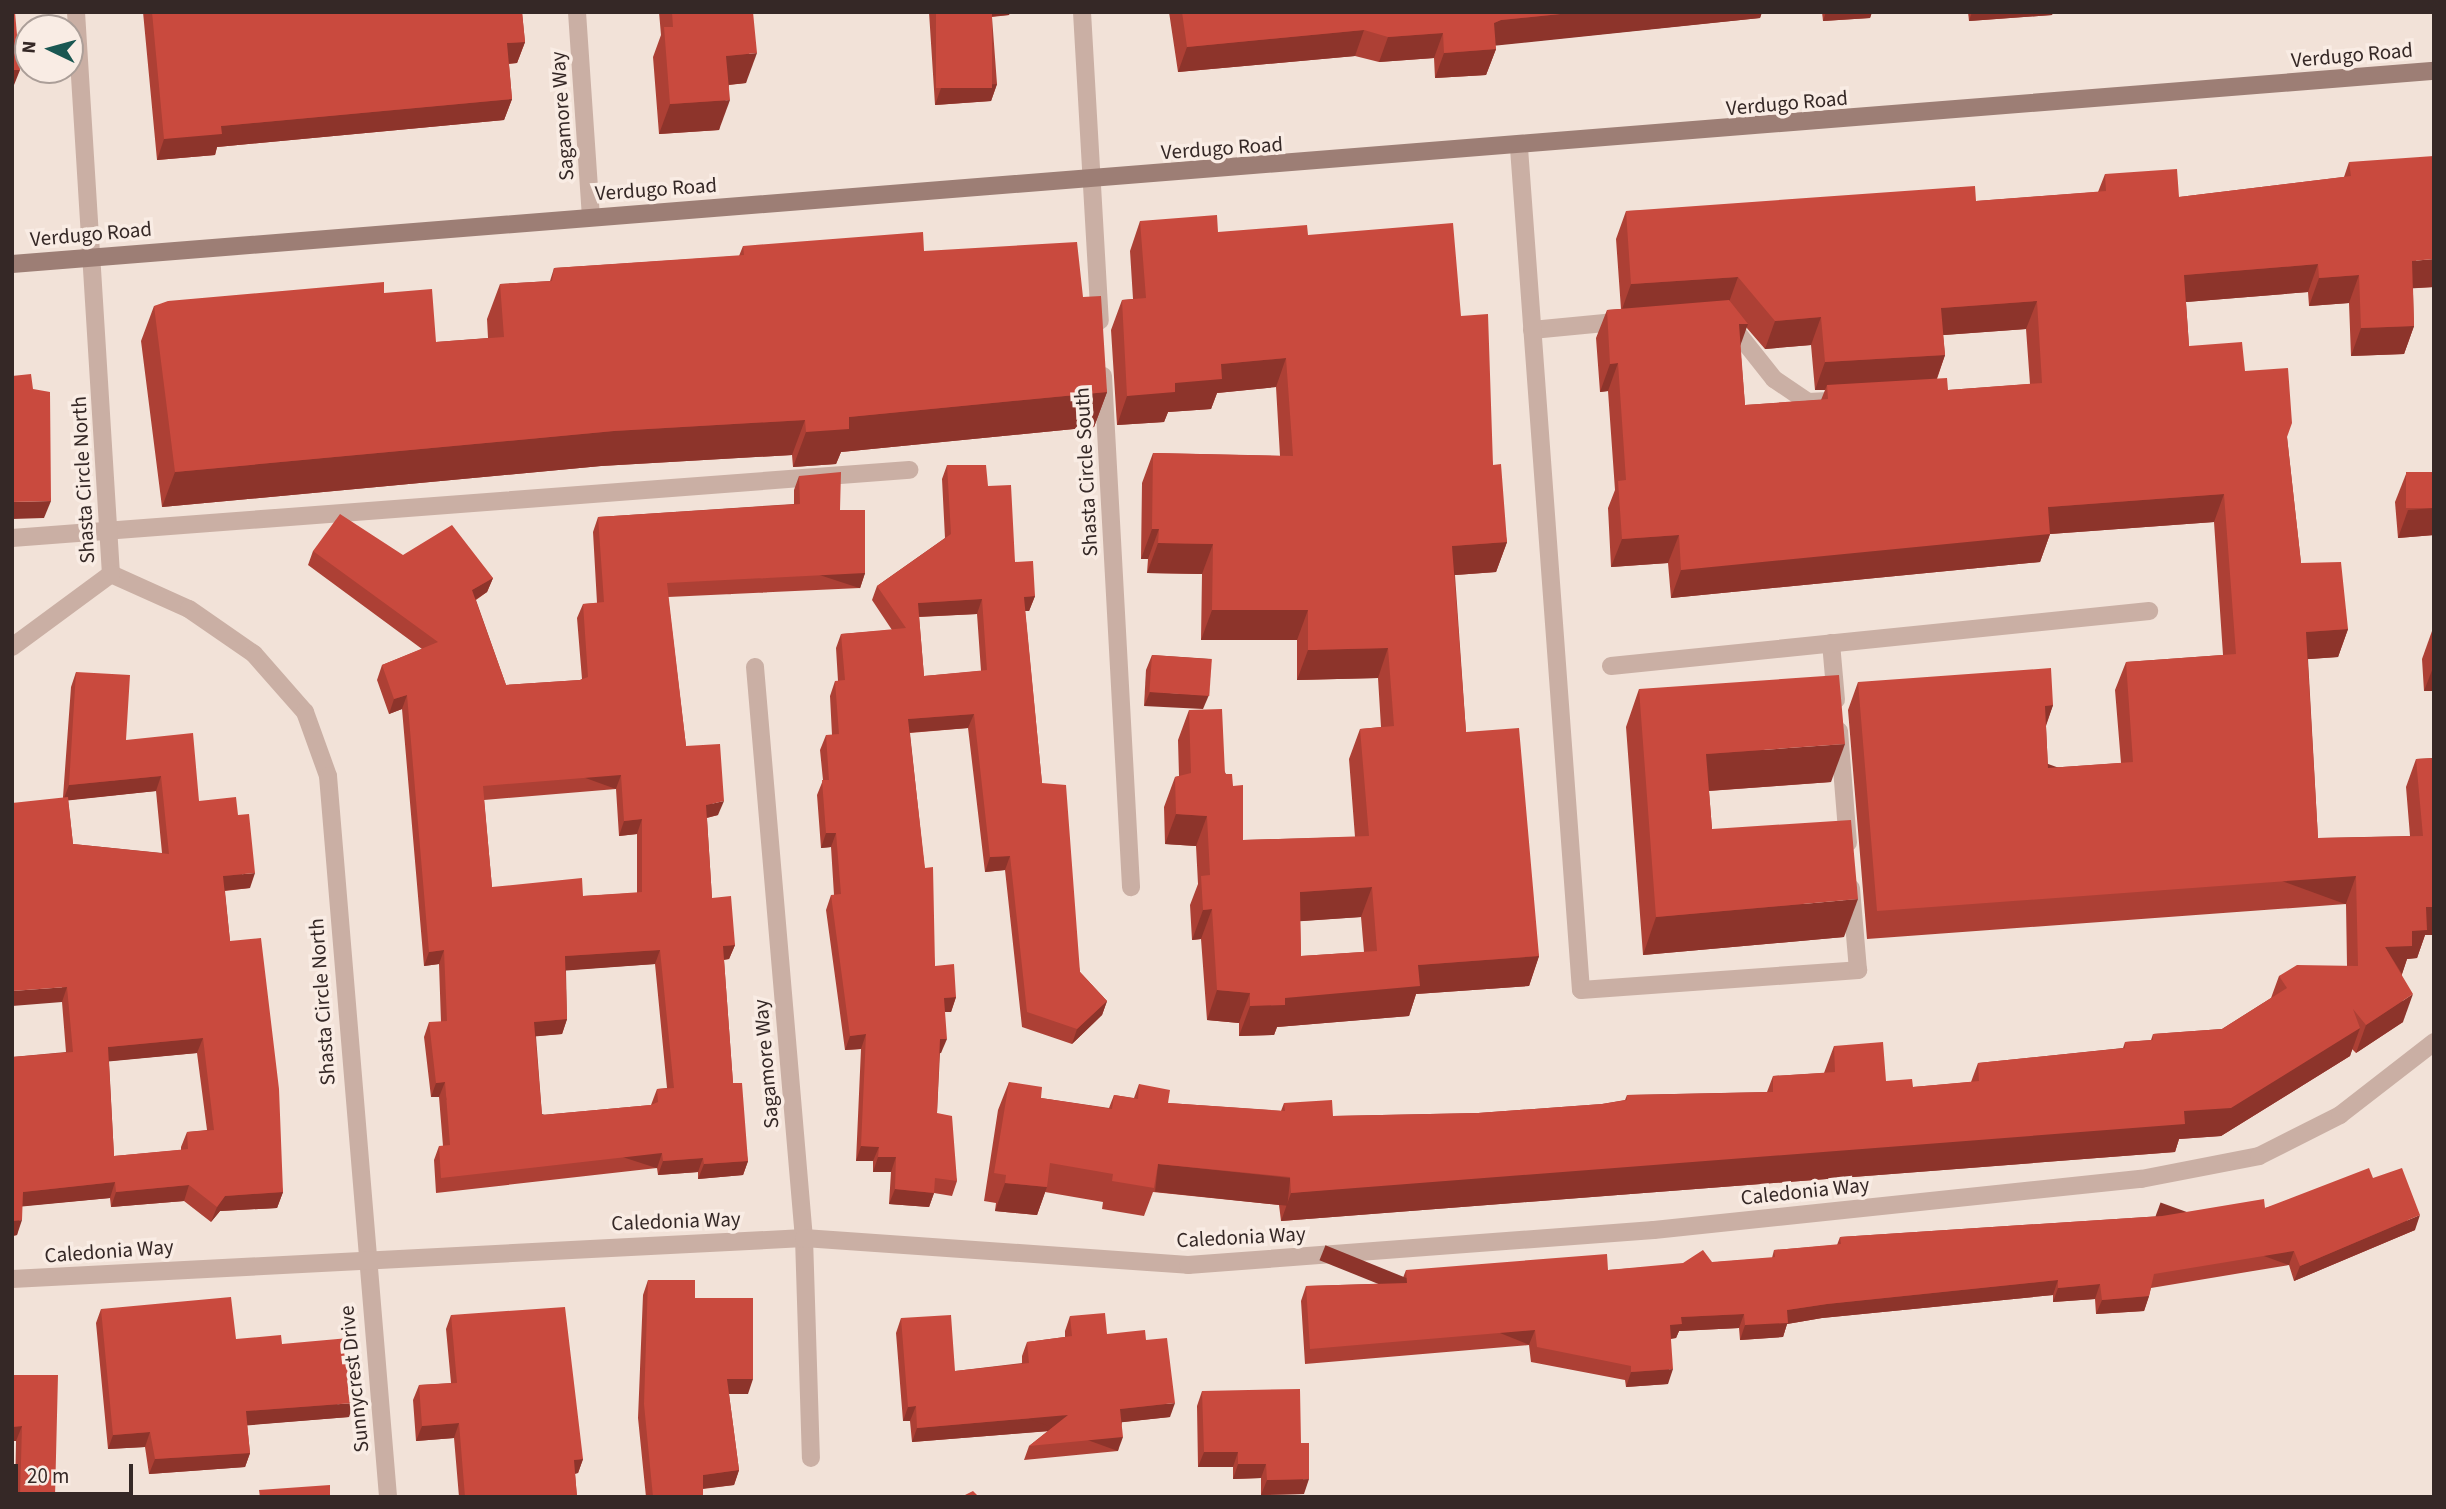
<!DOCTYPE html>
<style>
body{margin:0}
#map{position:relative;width:2446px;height:1509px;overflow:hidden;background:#f2e2d8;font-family:"Source Sans 3",sans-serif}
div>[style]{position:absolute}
.lane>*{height:18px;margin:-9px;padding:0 9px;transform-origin:9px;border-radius:9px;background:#caafa4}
.street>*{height:18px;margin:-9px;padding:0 9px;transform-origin:9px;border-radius:9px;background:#caafa4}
.secondary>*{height:18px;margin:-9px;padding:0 9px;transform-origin:9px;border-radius:9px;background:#9d7e75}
.wall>*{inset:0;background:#ad4035}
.shaded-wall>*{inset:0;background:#8d342b;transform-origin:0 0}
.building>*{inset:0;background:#c94a3e;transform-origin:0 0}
span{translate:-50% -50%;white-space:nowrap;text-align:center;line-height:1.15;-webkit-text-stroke:7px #f9ece4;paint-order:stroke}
.street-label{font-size:21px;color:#352826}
.frame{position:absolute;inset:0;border:14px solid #352826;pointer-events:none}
.north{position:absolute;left:14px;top:14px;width:70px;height:70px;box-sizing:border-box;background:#f9ece4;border:2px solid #ab9e98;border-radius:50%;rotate:275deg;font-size:19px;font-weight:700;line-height:28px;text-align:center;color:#352826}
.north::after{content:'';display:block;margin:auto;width:24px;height:32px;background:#1a5752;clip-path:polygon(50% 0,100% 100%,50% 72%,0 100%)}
.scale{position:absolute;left:14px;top:1464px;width:119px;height:32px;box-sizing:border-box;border:4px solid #352826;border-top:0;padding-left:9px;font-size:21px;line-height:24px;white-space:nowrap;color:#352826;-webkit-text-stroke:5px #f9ece4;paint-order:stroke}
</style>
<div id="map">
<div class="lane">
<i style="left:1728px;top:321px;width:74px;rotate:51.6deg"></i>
<i style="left:1774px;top:379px;width:41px;rotate:34.1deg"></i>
<i style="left:1808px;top:402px;width:21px;rotate:-3deg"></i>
<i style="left:1532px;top:330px;width:94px;rotate:-5.5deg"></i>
<i style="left:12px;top:538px;width:900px;rotate:-4.34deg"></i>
</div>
<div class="street">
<i style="left:76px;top:12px;width:563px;rotate:86.44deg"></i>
<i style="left:577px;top:12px;width:204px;rotate:86.1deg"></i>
<i style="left:1082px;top:12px;width:309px;rotate:86.7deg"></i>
<i style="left:1519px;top:148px;width:844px;rotate:85.79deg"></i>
<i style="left:1581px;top:990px;width:278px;rotate:-4.1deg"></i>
<i style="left:1858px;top:970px;width:82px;rotate:-94.9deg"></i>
<i style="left:1103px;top:376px;width:512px;rotate:86.86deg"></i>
<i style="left:111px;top:574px;width:85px;rotate:24.2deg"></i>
<i style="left:189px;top:609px;width:79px;rotate:34.7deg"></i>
<i style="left:254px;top:654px;width:77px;rotate:48.7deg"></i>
<i style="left:305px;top:712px;width:68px;rotate:70.2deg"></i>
<i style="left:328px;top:776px;width:723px;rotate:85.24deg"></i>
<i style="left:1831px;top:643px;width:57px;rotate:85deg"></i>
<i style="left:12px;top:647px;width:123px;rotate:-36.4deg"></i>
<i style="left:1611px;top:666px;width:541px;rotate:-5.84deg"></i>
<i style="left:755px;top:667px;width:573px;rotate:85.1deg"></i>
<i style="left:804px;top:1238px;width:220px;rotate:88.2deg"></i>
<i style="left:1839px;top:731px;width:112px;rotate:85.4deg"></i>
<i style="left:12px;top:1279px;width:793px;rotate:-2.96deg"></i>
<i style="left:804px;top:1238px;width:385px;rotate:4deg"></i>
<i style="left:1188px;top:1265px;width:467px;rotate:-4.3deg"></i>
<i style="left:1654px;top:1230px;width:490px;rotate:-6deg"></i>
<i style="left:2141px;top:1179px;width:120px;rotate:-11deg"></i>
<i style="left:2259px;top:1156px;width:91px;rotate:-26.8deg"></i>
<i style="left:2340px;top:1115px;width:119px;rotate:-37.8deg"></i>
</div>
<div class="secondary">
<i style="left:12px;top:264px;width:2430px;rotate:-4.56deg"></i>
</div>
<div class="wall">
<i style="clip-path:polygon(143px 12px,522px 12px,525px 42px,517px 63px,509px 64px,512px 99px,504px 120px,217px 147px,215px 155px,157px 160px)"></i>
<i style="clip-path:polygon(659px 12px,753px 12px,746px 83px,729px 85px,719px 130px,659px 134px,653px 57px,661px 35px)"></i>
<i style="clip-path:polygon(929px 12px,1010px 12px,1009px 15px,992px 17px,997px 84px,991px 101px,935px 105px)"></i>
<i style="clip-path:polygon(1169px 12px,1762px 12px,1760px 18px,1495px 45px,1496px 49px,1486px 75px,1435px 78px,1434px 58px,1379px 62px,1355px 56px,1178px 72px)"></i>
<i style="clip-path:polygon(1822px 12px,1872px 12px,1870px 18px,1823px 21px)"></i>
<i style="clip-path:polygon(1968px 12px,2053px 12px,2052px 15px,1969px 21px)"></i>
<i style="clip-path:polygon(evenodd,2349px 162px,2434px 287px,2413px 288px,2414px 326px,2404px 354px,2351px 356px,2349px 303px,2309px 306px,2308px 292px,2186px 302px,2189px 346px,2245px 371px,2287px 437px,2301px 563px,2348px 629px,2338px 657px,2308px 659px,2318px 838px,2410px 836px,2406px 787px,2416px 759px,2434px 758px,2434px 935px,2425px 935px,2417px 958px,2407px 959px,2402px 974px,2403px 1022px,2356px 1053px,2352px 1049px,2350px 1056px,2221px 1136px,2179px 1139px,2175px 1152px,1281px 1221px,1279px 1205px,1153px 1192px,1144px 1216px,1102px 1209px,1103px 1202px,1045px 1192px,1037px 1215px,995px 1211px,996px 1203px,984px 1201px,998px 1110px,1009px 1082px,1041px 1098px,1109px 1108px,1114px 1095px,1134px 1098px,1139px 1084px,1168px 1103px,1281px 1111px,1284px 1103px,1333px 1116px,1478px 1113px,1602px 1104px,1625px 1100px,1627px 1095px,1767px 1092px,1773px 1076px,1824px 1073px,1834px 1046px,1886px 1081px,1913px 1087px,1971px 1082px,1978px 1063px,2123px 1048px,2125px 1042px,2151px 1040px,2153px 1034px,2222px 1029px,2271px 998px,2279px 976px,2347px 966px,2346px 904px,1867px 939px,1848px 710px,1858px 682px,2053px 705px,2046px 726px,2048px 768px,2121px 763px,2115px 690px,2126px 662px,2223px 655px,2214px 522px,2050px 534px,2040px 562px,1671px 598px,1668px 563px,1611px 567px,1608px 508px,1615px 490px,1608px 391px,1600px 392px,1596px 338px,1607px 310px,1621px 309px,1616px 239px,1626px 211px,1976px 201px,2098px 192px,2105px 174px,2179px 197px,2344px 177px,2349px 162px,1746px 327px,1765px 349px,1811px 345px,1815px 390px,1825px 390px,1821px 400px,1745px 405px,1740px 345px,1746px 327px,2349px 162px,2026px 329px,2030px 384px,1948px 390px,1937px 379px,1945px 355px,1943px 335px,2026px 329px)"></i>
<i style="clip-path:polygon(evenodd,1140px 221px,1218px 232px,1308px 235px,1461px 316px,1493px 465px,1507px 542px,1496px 572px,1455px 575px,1466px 732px,1539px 956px,1529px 986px,1416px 994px,1409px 1016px,1277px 1027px,1274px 1035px,1239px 1036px,1239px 1023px,1207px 1020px,1201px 939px,1192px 940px,1190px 905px,1198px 884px,1196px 846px,1165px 844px,1164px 807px,1175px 777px,1179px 776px,1178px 740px,1189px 710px,1233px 786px,1243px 840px,1355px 837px,1349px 759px,1360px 729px,1381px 727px,1378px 678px,1297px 680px,1297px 640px,1201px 640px,1202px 574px,1147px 573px,1148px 559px,1141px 559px,1142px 483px,1153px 453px,1280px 456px,1276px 387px,1217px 393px,1211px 409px,1168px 412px,1164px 422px,1117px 425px,1111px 330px,1122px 300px,1133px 299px,1130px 251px,1140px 221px,1361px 917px,1364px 952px,1301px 956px,1300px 921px,1361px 917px)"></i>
<i style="clip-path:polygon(743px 246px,924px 251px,1083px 297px,1107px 392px,1094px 427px,841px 452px,836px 464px,793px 467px,792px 455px,601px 466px,162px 507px,141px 341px,154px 306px,384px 293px,436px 342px,488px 338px,487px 319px,500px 284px,550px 281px,554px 268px,739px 256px)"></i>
<i style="clip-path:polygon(evenodd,947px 465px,988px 486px,1015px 562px,1035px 596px,1029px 611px,1025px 611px,1042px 783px,1080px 972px,1107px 1001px,1102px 1015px,1072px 1044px,1022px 1027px,1005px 870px,985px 872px,968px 728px,910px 733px,935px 966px,956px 997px,951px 1012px,945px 1012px,941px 1053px,940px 1053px,937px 1113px,957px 1181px,952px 1196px,934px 1193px,929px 1207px,889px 1204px,891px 1172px,873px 1172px,873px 1161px,856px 1161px,861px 1049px,845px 1050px,826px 910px,831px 895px,834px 895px,831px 847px,821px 848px,817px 795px,823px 780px,820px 750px,826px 735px,832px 735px,830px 696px,835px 681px,838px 681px,836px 648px,841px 634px,892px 630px,872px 600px,877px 586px,945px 538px,942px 479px,947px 465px,977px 614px,981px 671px,924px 676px,919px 617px,977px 614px)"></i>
<i style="clip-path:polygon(2434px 472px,2434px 535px,2398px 538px,2395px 502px,2406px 474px)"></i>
<i style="clip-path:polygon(evenodd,799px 476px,840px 510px,865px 573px,860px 588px,668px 597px,686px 746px,718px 815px,707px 818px,712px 898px,735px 945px,729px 959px,724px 960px,733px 1083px,748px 1161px,743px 1175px,698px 1179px,698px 1172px,658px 1175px,657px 1168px,436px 1193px,434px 1160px,439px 1146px,443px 1146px,439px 1097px,431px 1097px,424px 1037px,429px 1022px,441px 1022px,439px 964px,424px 966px,402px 709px,389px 714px,377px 680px,382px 665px,422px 649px,308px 565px,313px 551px,403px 555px,493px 578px,487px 592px,476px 600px,506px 685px,580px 680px,582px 679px,577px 618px,583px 604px,597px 603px,593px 532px,598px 517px,794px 504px,794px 490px,799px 476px,616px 789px,619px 836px,637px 834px,637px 893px,583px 896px,492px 887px,484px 800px,616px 789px,799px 476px,655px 964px,667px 1088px,657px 1089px,651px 1105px,542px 1115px,536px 1036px,562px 1034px,567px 1019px,566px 970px,655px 964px)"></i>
<i style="clip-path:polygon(2434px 630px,2434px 691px,2424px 691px,2422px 659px,2432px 631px)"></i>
<i style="clip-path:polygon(1152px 655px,1212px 659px,1144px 706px,1146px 670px)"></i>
<i style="clip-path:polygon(evenodd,76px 672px,126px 740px,199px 801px,250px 888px,225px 891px,230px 941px,283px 1192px,277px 1208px,220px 1211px,211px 1222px,184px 1201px,111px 1207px,110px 1198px,22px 1206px,17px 1235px,12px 1236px,12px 1057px,66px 1052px,62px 1002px,63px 797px,71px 687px,76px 672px,156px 791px,162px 853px,73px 844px,68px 800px,156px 791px,76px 672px,197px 1053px,207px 1130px,187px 1132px,181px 1147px,181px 1150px,114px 1156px,109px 1061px,197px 1053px)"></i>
<i style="clip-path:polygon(1639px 689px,1831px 782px,1709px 791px,1712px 829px,1844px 937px,1643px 955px,1626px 727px)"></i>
<i style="clip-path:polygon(2373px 1178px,2415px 1230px,2294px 1281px,2289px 1265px,2151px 1288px,2149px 1296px,2144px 1311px,2096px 1314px,2095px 1299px,2053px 1302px,2053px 1295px,1822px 1318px,1787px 1324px,1783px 1337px,1740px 1340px,1739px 1328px,1679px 1331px,1676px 1338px,1671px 1339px,1668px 1384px,1626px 1387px,1625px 1380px,1531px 1362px,1529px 1345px,1305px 1364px,1301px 1301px,1306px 1286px,1401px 1283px,1406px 1270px,1608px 1270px,1772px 1258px,1774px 1250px,1837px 1245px,1840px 1237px,2162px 1216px,2265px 1208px)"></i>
<i style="clip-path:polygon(648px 1280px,695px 1298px,748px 1394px,729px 1394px,739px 1470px,734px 1485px,703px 1489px,703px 1497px,646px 1497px,638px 1418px,643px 1295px)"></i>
<i style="clip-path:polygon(101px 1309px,236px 1339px,282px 1344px,349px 1417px,247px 1425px,250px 1453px,245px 1467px,149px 1474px,145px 1447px,108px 1449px,96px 1323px)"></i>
<i style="clip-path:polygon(451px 1315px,583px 1459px,578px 1473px,575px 1474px,577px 1497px,459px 1497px,454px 1438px,416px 1441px,413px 1400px,419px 1385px,451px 1383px,446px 1329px)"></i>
<i style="clip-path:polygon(1070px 1316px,1107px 1334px,1146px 1340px,1170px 1417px,1122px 1422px,1118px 1451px,1024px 1460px,1029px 1446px,1048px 1431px,912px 1442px,910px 1421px,903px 1421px,896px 1333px,901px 1318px,955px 1371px,1022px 1363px,1022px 1356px,1027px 1342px,1065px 1337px,1065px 1331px)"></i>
<i style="clip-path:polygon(12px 1375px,55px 1497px,15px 1497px,16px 1441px,12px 1441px)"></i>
<i style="clip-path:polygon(1202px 1391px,1301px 1443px,1304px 1494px,1261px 1495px,1261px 1478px,1233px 1479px,1233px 1467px,1198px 1467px,1197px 1406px)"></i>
</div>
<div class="shaded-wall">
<i style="clip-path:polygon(987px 12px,1010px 12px,1009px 15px,985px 17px)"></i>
<i style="clip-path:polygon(1580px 12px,1762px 12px,1760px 18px,1492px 46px,1494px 23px,1501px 20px)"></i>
<i style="clip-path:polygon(1826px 12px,1872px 12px,1870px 18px,1823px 21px)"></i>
<i style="clip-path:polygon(1972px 12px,2053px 12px,2052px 15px,1969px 21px)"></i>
<i style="clip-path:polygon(1364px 30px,1355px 56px,1178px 72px,1187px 47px)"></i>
<i style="clip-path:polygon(1443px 33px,1434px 58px,1379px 62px,1388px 37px)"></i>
<i style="clip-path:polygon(525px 42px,517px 63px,499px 64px,507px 43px)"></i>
<i style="clip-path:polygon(1496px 49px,1486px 75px,1435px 78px,1444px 53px)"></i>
<i style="clip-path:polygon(757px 53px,746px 83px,716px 86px,726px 56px)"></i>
<i style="clip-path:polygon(12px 70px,20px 70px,12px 90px)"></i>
<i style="clip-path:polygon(997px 84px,991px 101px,935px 105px,941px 88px)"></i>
<i style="clip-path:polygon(512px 99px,504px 120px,217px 147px,215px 155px,157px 160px,164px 139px,221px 126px)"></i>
<i style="clip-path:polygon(730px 100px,719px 130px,659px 134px,670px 104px)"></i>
<i style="clip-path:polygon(2434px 259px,2434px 287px,2402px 289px,2412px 261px)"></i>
<i style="clip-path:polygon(2318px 264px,2308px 292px,2174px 303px,2184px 275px)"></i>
<i style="clip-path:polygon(2359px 275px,2349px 303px,2309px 306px,2319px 278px)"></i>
<i style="clip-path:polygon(1738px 277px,1728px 305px,1621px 312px,1631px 284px)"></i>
<i style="clip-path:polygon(2037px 301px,2026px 329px,1931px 336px,1941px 308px)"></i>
<i style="clip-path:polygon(1821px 317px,1811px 345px,1765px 349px,1775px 321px)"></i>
<i style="clip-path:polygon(1739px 324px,1748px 324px,1738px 352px)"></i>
<i style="clip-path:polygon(2414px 326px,2404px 354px,2351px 356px,2361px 328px)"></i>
<i style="clip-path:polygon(1945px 355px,1935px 383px,1827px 385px,1825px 390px,1815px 390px,1825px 362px)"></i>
<i style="clip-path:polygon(1286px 358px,1276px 387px,1217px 393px,1211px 409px,1168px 412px,1164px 422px,1117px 425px,1127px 396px,1175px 383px,1221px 364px)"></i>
<i style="clip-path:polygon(1618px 363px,1608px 391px,1600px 392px,1610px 364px)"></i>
<i style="clip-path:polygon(1107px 392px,1094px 427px,841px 452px,836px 464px,793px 467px,806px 432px,849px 417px)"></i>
<i style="clip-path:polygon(805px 420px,792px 455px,601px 466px,162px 507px,175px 472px,614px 431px)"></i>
<i style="clip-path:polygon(2224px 494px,2214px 522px,2050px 534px,2040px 562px,1671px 598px,1681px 570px,2048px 507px)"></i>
<i style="clip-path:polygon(51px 501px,44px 518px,12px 519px,12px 502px)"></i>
<i style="clip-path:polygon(2434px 508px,2434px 535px,2398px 538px,2408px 510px)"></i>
<i style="clip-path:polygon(1152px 529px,1159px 529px,1148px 559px,1141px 559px)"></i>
<i style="clip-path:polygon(1679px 535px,1668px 563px,1611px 567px,1622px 539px)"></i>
<i style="clip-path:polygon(1507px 542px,1496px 572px,1442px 576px,1452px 546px)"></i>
<i style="clip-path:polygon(1158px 543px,1213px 544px,1202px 574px,1147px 573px)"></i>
<i style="left:865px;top:573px;width:16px;height:198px;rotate:108deg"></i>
<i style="clip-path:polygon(493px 578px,487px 592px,467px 605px,472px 590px)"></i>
<i style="clip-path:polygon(1035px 596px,1029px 611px,1019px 611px,1024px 597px)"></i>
<i style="clip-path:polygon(982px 599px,977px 614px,913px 617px,918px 603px)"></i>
<i style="clip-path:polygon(1212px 610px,1308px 610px,1297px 640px,1201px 640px)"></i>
<i style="clip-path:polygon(2348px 629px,2338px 657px,2296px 660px,2306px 632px)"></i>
<i style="clip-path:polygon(1388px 648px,1378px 678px,1297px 680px,1308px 650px)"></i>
<i style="clip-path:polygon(2434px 665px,2434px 691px,2424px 691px)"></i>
<i style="clip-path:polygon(1150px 692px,1209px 695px,1203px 709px,1144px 706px)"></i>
<i style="clip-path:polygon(407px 695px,402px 709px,389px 714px,394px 699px)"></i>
<i style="clip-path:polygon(2053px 705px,2043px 733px,2045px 706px)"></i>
<i style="clip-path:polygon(974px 714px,968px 728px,903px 733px,908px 719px)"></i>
<i style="clip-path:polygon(1845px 744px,1831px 782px,1692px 792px,1706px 754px)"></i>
<i style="left:621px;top:775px;width:15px;height:138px;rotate:110deg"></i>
<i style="clip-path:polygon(161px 776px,156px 791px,63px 801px,69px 785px)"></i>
<i style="clip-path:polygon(724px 801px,718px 815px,701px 819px,706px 805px)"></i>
<i style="clip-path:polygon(1176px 814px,1207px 816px,1196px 846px,1165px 844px)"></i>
<i style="clip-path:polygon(642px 819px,637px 834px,619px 836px,624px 821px)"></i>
<i style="clip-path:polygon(826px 833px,836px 833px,831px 847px,821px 848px)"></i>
<i style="clip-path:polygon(1010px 856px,1005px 870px,985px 872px,990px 857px)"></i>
<i style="clip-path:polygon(255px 873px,250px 888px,218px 891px,223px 876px)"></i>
<i style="left:2356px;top:876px;width:30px;height:480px;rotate:110deg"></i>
<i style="clip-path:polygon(1372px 887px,1361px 917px,1289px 922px,1300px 892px)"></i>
<i style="clip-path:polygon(1858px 899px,1844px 937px,1643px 955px,1656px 917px)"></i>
<i style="clip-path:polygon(2426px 907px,2434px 907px,2434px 935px,2425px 935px,2417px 958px,2407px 959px,2402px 974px,2385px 947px,2412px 931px)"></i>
<i style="clip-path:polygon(1212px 909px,1201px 939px,1192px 940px,1203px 910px)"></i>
<i style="clip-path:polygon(735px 945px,729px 959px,718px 960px,723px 946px)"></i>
<i style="clip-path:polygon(444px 950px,439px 964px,424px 966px,429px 952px)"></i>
<i style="clip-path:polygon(660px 950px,655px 964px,560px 971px,565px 956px)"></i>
<i style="clip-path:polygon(1539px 956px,1529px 986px,1416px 994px,1409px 1016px,1277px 1027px,1274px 1035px,1239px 1036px,1250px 1006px,1418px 965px)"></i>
<i style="clip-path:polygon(67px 987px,62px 1002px,12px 1006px,12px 991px)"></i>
<i style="clip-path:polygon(1217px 990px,1250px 993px,1239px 1023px,1207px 1020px)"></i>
<i style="clip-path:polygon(2413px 994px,2403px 1022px,2356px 1053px,2366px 1025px)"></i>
<i style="clip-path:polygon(956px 997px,951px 1012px,938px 1012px,944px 998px)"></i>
<i style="clip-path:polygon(1107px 1001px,1102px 1015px,1072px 1044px,1077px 1029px)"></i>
<i style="clip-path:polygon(567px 1019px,562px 1034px,529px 1037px,534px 1022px)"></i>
<i style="clip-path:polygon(2360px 1028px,2350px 1056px,2221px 1136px,2179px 1139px,2175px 1152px,1281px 1221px,1291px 1193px,2184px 1111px)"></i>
<i style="clip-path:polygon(866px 1034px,861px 1049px,845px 1050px,850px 1036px)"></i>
<i style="clip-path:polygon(203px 1038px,197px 1053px,103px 1062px,108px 1047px)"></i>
<i style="clip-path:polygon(940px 1039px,947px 1039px,941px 1053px,935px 1054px)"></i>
<i style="clip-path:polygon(445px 1082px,439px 1097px,431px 1097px,436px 1083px)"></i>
<i style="clip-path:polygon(861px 1146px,879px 1147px,873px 1161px,856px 1161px)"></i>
<i style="left:662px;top:1153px;width:16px;height:222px;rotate:108deg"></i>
<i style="clip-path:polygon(878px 1157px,896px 1157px,891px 1172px,873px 1172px)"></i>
<i style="clip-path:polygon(703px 1158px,698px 1172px,658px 1175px,663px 1161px)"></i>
<i style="clip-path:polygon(748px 1161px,743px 1175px,698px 1179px,704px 1164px)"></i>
<i style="left:1158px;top:1164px;width:133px;height:28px;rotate:6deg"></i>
<i style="clip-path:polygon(115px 1182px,110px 1198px,17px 1207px,23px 1192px)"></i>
<i style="clip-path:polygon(1005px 1183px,1047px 1187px,1037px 1215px,995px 1211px)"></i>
<i style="clip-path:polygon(189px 1185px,184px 1201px,111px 1207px,116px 1192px)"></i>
<i style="clip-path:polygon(895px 1189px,934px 1193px,929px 1207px,889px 1204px)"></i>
<i style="clip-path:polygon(283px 1192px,277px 1208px,220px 1211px,211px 1222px,217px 1207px,225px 1196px)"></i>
<i style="clip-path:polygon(2420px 1215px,2415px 1230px,2294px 1281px,2300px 1266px)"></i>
<i style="clip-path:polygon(22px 1220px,17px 1235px,12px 1236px,12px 1221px)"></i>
<i style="left:2294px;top:1251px;width:15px;height:142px;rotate:110deg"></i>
<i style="clip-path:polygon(2058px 1280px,2053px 1295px,1822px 1318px,1787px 1324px,1783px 1337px,1740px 1340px,1745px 1325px,1787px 1310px,1827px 1304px)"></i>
<i style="clip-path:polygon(2100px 1284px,2095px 1299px,2053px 1302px,2058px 1288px)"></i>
<i style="clip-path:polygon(2149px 1296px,2144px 1311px,2096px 1314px,2102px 1300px)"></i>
<i style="clip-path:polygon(1744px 1314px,1739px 1328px,1679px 1331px,1676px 1338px,1664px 1339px,1670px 1325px,1681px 1317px)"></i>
<i style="left:1535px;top:1330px;width:16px;height:226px;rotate:112deg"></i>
<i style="clip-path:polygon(1673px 1369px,1668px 1384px,1626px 1387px,1631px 1372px)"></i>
<i style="clip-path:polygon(727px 1379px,753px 1379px,748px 1394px,722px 1394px)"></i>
<i style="clip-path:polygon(354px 1403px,349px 1417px,240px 1426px,246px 1411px)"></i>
<i style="clip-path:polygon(1175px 1403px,1170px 1417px,1115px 1423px,1120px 1409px)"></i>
<i style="clip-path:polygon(916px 1406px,910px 1421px,903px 1421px,908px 1407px)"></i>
<i style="clip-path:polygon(1068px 1415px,1062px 1430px,912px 1442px,917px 1428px)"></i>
<i style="clip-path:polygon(459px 1423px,454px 1438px,416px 1441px,422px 1426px)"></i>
<i style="clip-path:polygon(22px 1426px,16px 1441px,12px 1441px,12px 1427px)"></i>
<i style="clip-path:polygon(150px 1432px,145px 1447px,108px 1449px,113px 1435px)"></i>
<i style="left:1123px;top:1437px;width:15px;height:94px;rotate:110deg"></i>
<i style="clip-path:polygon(1204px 1452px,1238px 1452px,1233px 1467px,1198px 1467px)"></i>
<i style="clip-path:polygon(250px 1453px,245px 1467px,149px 1474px,155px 1459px)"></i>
<i style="clip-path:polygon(583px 1459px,578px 1473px,569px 1474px,574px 1460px)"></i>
<i style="clip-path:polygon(1238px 1464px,1266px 1464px,1261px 1478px,1233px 1479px)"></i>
<i style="clip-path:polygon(739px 1470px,734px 1485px,698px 1489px,703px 1475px)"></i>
<i style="clip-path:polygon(1309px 1479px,1304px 1494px,1261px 1495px,1267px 1480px)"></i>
</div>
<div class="building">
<i style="clip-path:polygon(12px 12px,15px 12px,20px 70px,12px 70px)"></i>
<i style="clip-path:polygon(152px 12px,522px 12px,525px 42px,507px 43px,512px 99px,221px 126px,222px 134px,164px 139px)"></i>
<i style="clip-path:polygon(672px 12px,753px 12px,757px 53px,726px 56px,730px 100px,670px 104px,664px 27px,673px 27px)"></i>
<i style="left:936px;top:12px;width:56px;height:76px"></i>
<i style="clip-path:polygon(1182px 12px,1580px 12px,1501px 20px,1494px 23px,1496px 49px,1444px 53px,1443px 33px,1388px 37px,1364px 30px,1187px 47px)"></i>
<i style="clip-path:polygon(2434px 156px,2434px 259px,2412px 261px,2414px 326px,2361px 328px,2359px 275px,2319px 278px,2318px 264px,2184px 275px,2189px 346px,2242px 342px,2245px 371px,2288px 368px,2292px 423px,2287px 437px,2301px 563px,2341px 562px,2348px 629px,2306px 632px,2318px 838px,2423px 836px,2416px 759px,2434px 758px,2434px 907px,2426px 907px,2427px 930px,2412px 931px,2412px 946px,2385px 947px,2413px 994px,2366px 1025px,2353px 1009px,2360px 1028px,2231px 1108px,2184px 1111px,2185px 1124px,1291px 1193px,1290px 1177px,1158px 1164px,1154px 1188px,1112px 1181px,1113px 1174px,1050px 1163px,1047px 1187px,1005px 1183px,1006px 1175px,994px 1173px,1009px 1082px,1042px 1087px,1041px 1098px,1112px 1109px,1114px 1095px,1138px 1099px,1139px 1084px,1170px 1090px,1168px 1103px,1285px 1111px,1284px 1103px,1332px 1100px,1333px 1116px,1478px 1113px,1602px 1104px,1627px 1100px,1627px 1095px,1773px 1092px,1773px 1076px,1835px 1072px,1834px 1046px,1883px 1042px,1886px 1081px,1912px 1079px,1913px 1087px,1979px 1081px,1978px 1063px,2125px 1048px,2125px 1042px,2153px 1040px,2153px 1034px,2222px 1029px,2287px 988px,2279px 976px,2297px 965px,2358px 966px,2356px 876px,1877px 911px,1858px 682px,2051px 668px,2053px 705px,2045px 706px,2048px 768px,2133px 762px,2126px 662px,2236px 654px,2224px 494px,2048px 507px,2050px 534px,1681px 570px,1679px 535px,1622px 539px,1618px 481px,1626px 480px,1618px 363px,1610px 364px,1607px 310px,1729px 300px,1748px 324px,1739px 324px,1745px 405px,1828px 399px,1827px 385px,1947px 378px,1948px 390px,2042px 383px,2037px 301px,1941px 308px,1945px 355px,1825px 362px,1821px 317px,1775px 321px,1738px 277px,1631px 284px,1626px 211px,1975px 186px,1976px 201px,2106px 191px,2105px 174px,2177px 169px,2179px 197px,2351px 176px,2349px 162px)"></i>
<i style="clip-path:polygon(evenodd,1217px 215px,1218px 232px,1307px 225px,1308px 235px,1453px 223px,1461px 316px,1488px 314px,1493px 465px,1501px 464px,1507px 542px,1452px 546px,1466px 732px,1519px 728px,1539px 956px,1418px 965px,1420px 986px,1285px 998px,1285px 1005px,1250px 1006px,1250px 993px,1217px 990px,1212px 909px,1203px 910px,1201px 876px,1210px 875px,1207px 816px,1176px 814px,1175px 777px,1191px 773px,1189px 710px,1222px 709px,1225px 774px,1232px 774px,1233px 786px,1243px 785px,1243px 840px,1369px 836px,1360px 729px,1394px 726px,1388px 648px,1308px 650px,1308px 610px,1212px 610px,1213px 544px,1158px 543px,1159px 529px,1152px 529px,1153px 453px,1293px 456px,1286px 358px,1221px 364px,1222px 379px,1175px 383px,1175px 392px,1127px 396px,1122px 300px,1146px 298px,1140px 221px,1217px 215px,1372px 887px,1377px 951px,1301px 956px,1300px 892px,1372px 887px)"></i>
<i style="clip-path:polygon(923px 232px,924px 251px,1077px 242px,1083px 297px,1101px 296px,1107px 392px,849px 417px,849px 429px,806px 432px,805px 420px,614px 431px,175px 472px,154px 306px,168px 301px,384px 282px,384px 293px,432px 289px,436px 342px,504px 337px,500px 284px,552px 281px,554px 268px,744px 255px,743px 246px)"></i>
<i style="clip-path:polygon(31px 374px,33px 389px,50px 392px,51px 501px,12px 502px,12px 376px)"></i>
<i style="clip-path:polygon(evenodd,947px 465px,986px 465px,988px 486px,1011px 485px,1015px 562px,1033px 561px,1035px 596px,1024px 597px,1042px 783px,1066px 785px,1080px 972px,1107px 1001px,1077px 1029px,1027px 1012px,1010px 856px,990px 857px,974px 714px,908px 719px,925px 868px,933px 867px,935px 966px,954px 964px,956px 997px,944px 998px,947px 1039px,940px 1039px,937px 1113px,952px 1116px,957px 1181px,935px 1178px,934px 1193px,895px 1189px,896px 1157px,878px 1157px,879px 1147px,861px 1146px,866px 1034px,850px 1036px,831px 895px,841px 894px,836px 833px,826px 833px,822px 780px,829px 780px,826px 735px,839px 734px,835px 681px,845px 680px,841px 634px,906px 628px,877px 586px,951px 534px,947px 465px,982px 599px,987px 670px,924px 676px,918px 603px,982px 599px)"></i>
<i style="clip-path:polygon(evenodd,841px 472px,840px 510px,865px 510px,865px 573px,667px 583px,686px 746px,720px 744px,724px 801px,706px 805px,712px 898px,731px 896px,735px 945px,723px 946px,733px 1083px,742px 1083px,748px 1161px,704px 1164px,703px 1158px,663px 1161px,662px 1153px,441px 1178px,439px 1146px,450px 1145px,445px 1082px,436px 1083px,429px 1022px,447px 1021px,444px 950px,429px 952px,407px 695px,394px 699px,382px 665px,438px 642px,313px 551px,340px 514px,403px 555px,452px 525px,493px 578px,472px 590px,506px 685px,580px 680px,588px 677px,583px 604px,604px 602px,598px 517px,800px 504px,799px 476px,841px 472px,621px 775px,624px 821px,642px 819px,642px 892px,583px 896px,582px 878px,492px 887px,483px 786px,621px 775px,841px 472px,660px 950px,674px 1088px,657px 1089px,658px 1102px,651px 1105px,542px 1115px,534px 1022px,567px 1019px,565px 956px,660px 950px)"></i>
<i style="left:2434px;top:472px;width:36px;height:28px;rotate:90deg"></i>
<i style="clip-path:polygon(2434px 630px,2434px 653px,2432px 631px)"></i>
<i style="left:1152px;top:655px;width:60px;height:37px;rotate:4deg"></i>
<i style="clip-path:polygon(evenodd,76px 672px,130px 675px,126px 740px,193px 733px,199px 801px,236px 797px,238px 815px,249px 814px,255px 873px,223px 876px,230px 941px,261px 938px,279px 1089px,283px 1192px,225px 1196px,217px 1207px,189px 1185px,116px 1192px,115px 1182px,23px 1192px,22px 1220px,12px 1221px,12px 1057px,73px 1052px,67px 987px,12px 991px,12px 803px,68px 797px,73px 844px,169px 854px,161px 776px,69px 785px,76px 672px,203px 1038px,214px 1130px,187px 1132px,188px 1149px,114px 1156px,108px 1047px,203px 1038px)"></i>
<i style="clip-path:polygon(1839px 675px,1845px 744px,1706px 754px,1712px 829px,1851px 820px,1858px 899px,1656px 917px,1639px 689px)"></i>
<i style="clip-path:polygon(2369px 1168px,2373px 1178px,2402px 1168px,2420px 1215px,2300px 1266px,2294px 1251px,2154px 1274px,2149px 1296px,2102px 1300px,2100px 1284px,2058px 1288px,2058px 1280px,1827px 1304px,1787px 1310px,1788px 1323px,1745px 1325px,1744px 1314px,1681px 1317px,1682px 1324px,1670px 1325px,1673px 1369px,1631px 1372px,1631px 1366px,1537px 1347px,1535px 1330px,1310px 1349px,1306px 1286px,1407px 1283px,1406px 1270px,1607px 1254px,1608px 1270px,1683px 1263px,1703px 1250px,1712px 1262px,1775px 1257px,1774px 1250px,1841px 1244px,1840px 1237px,2162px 1216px,2264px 1199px,2265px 1208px)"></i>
<i style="clip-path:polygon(648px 1280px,695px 1280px,695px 1298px,753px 1298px,753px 1379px,727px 1379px,739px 1470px,703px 1475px,703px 1497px,653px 1497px,644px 1404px)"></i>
<i style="clip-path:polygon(231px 1297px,236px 1339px,281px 1335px,282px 1344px,349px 1338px,354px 1403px,246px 1411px,250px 1453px,155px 1459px,150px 1432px,113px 1435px,101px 1309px)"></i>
<i style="clip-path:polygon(565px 1307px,583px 1459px,574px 1460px,577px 1497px,465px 1497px,459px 1423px,422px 1426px,419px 1385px,457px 1383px,451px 1315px)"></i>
<i style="clip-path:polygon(1105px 1313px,1107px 1334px,1145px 1330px,1146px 1340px,1167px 1338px,1175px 1403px,1120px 1409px,1123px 1437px,1029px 1446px,1068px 1415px,917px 1428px,916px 1406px,908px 1407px,901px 1318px,951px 1315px,955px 1371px,1029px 1363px,1027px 1342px,1072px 1336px,1070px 1316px)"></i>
<i style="clip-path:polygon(12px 1375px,58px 1375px,55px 1497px,20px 1497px,22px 1426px,12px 1427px)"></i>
<i style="clip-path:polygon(1300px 1389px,1301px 1443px,1309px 1443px,1309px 1479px,1267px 1480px,1266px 1464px,1238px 1464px,1238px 1452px,1204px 1452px,1202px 1391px)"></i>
<i style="clip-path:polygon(330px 1485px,330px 1497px,260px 1497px,259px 1490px)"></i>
<i style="clip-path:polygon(973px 1491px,979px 1497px,961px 1497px)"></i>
</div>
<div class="street-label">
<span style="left:2352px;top:55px;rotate:-5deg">Verdugo Road</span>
<span style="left:1787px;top:103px;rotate:-5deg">Verdugo Road</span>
<span style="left:562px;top:116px;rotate:-94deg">Sagamore Way</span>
<span style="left:1222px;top:148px;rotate:-4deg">Verdugo Road</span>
<span style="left:656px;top:189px;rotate:-4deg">Verdugo Road</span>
<span style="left:91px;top:234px;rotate:-5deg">Verdugo Road</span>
<span style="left:1086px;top:472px;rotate:-93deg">Shasta Circle South</span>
<span style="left:83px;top:480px;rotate:-93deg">Shasta Circle North</span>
<span style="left:322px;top:1002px;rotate:-94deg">Shasta Circle North</span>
<span style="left:766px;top:1064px;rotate:-95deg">Sagamore Way</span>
<span style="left:1805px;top:1191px;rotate:-6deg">Caledonia Way</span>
<span style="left:676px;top:1221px;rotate:-2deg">Caledonia Way</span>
<span style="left:1241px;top:1237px;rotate:-3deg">Caledonia Way</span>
<span style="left:109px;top:1251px;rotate:-4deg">Caledonia Way</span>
<span style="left:354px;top:1379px;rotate:-96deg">Sunnycrest Drive</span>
</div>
<div class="frame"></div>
<div class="north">N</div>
<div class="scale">20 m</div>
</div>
